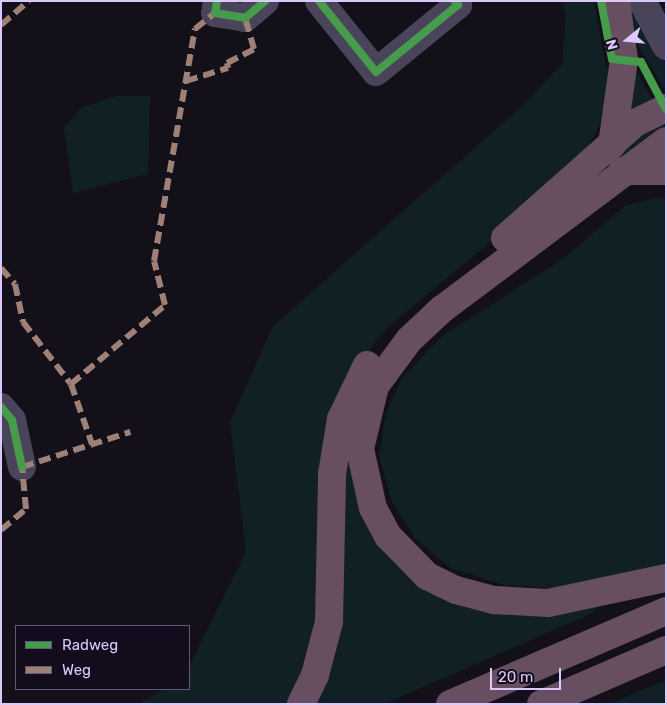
<!DOCTYPE html>
<style>
body{margin:0}
#map{position:relative;width:667px;height:705px;overflow:hidden;background:#141019;font-family:Rubik,sans-serif}
div>[style]{position:absolute}
.green>*{inset:0;background:#102025}
.minor>*{height:28px;margin:-14px;padding:0 14px;transform-origin:14px;border-radius:14px;background:#4a445a}
.highway>*{height:28px;margin:-14px;padding:0 14px;transform-origin:14px;border-radius:14px;background:#674e60}
.quiet>*{height:6px;margin-top:-3px;transform-origin:0;background:repeating-linear-gradient(90deg,#9e8076 0 12px,transparent 0 18px)}
.cycleway>*{height:8px;margin:-4px;padding:0 4px;transform-origin:4px;border-radius:4px;background:#469c4c}
span{translate:-50% -50%;white-space:nowrap;text-align:center;line-height:1.15;-webkit-text-stroke:4px #130c1d;paint-order:stroke}
.frame{position:absolute;inset:0;border:2px solid #dcc9fe;pointer-events:none}
.legend{position:absolute;left:15px;top:625px;width:175px;height:65px;box-sizing:border-box;background:#130c1d;border:1px solid #635877;margin:0;padding:6px 9px;list-style:none;font-size:15px;color:#dcc9fe}
.legend li{display:flex;align-items:center;gap:10px;height:25px}
.legend b{width:25px;border:1px solid #635877}
.north{position:absolute;left:602px;top:15px;width:50px;height:50px;-webkit-text-stroke:4px #130c1d;paint-order:stroke;rotate:253deg;font-size:14px;font-weight:700;line-height:20px;text-align:center;color:#dcc9fe}
.north::after{content:'';display:block;margin:auto;width:18px;height:22px;background:#dcc9fe;clip-path:polygon(50% 0,100% 100%,50% 72%,0 100%)}
.scale{position:absolute;left:490px;top:668px;width:71px;height:22px;box-sizing:border-box;border:2px solid #dcc9fe;border-top:0;padding-left:6px;font-size:15px;line-height:18px;white-space:nowrap;color:#dcc9fe;-webkit-text-stroke:4px #130c1d;paint-order:stroke}
</style>
<div id="map">
<div class="green">
<i style="clip-path:polygon(562px 1px,594px 1px,606px 68px,616px 66px,608px 107px,582px 159px,560px 184px,387px 328px,353px 371px,321px 608px,308px 658px,288px 704px,139px 704px,163px 689px,189px 689px,189px 667px,246px 551px,230px 422px,273px 326px,520px 108px,562px 64px,566px 14px)"></i>
<i style="clip-path:polygon(630px 4px,666px 64px,666px 92px,634px 39px)"></i>
<i style="clip-path:polygon(634px 67px,652px 99px,630px 114px)"></i>
<i style="clip-path:polygon(117px 96px,150px 96px,148px 174px,73px 193px,64px 128px,81px 108px)"></i>
<i style="clip-path:polygon(663px 119px,666px 133px,621px 159px,618px 154px,643px 131px)"></i>
<i style="clip-path:polygon(658px 197px,666px 200px,666px 568px,566px 589px,504px 585px,450px 568px,414px 537px,392px 502px,379px 456px,386px 413px,402px 378px,441px 337px,564px 258px,625px 206px)"></i>
<i style="clip-path:polygon(360px 449px,373px 508px,456px 590px,602px 595px,593px 613px,384px 704px,301px 704px,315px 675px,332px 474px)"></i>
<i style="clip-path:polygon(666px 680px,666px 704px,611px 704px,619px 700px)"></i>
</div>
<div class="minor">
<i style="left:217px;top:1px;width:12px;rotate:99deg"></i>
<i style="left:215px;top:13px;width:30px;rotate:9deg"></i>
<i style="left:245px;top:18px;width:26px;rotate:-40deg"></i>
<i style="left:319px;top:1px;width:91px;rotate:51.2deg"></i>
<i style="left:376px;top:72px;width:106px;rotate:-39.3deg"></i>
<i style="left:458px;top:5px;width:5px;rotate:-127deg"></i>
<i style="left:642px;top:1px;width:51px;rotate:61.9deg"></i>
<i style="left:1px;top:407px;width:17px;rotate:50deg"></i>
<i style="left:12px;top:420px;width:48px;rotate:78deg"></i>
</div>
<div class="highway">
<i style="left:666px;top:141px;width:280px;rotate:143.1deg"></i>
<i style="left:442px;top:309px;width:45px;rotate:136.8deg"></i>
<i style="left:409px;top:340px;width:57px;rotate:126.5deg"></i>
<i style="left:375px;top:386px;width:65px;rotate:103.4deg"></i>
<i style="left:360px;top:449px;width:60px;rotate:77.6deg"></i>
<i style="left:373px;top:508px;width:32px;rotate:62deg"></i>
<i style="left:388px;top:536px;width:56px;rotate:45.7deg"></i>
<i style="left:427px;top:576px;width:32px;rotate:26deg"></i>
<i style="left:456px;top:590px;width:39px;rotate:15deg"></i>
<i style="left:494px;top:600px;width:54px;rotate:3.2deg"></i>
<i style="left:548px;top:603px;width:121px;rotate:-12deg"></i>
<i style="left:612px;top:145px;width:86px;rotate:-82deg"></i>
<i style="left:624px;top:60px;width:60px;rotate:-97.7deg"></i>
<i style="left:622px;top:171px;width:44px"></i>
<i style="left:505px;top:238px;width:174px;rotate:-41.5deg"></i>
<i style="left:635px;top:123px;width:34px;rotate:-26deg"></i>
<i style="left:301px;top:704px;width:32px;rotate:-64deg"></i>
<i style="left:315px;top:675px;width:55px;rotate:-75.2deg"></i>
<i style="left:329px;top:622px;width:148px;rotate:-88.8deg"></i>
<i style="left:332px;top:474px;width:56px;rotate:-80.7deg"></i>
<i style="left:341px;top:419px;width:60px;rotate:-64.3deg"></i>
<i style="left:450px;top:704px;width:235px;rotate:-23.3deg"></i>
<i style="left:541px;top:704px;width:136px;rotate:-23.4deg"></i>
</div>
<div class="quiet">
<i style="left:1px;top:25px;width:37px;rotate:-41deg"></i>
<i style="left:186px;top:81px;width:44px;rotate:-17.2deg"></i>
<i style="left:228px;top:68px;width:5px;rotate:-101deg"></i>
<i style="left:227px;top:63px;width:30px;rotate:-27deg"></i>
<i style="left:254px;top:49px;width:32px;rotate:-106deg"></i>
<i style="left:1px;top:268px;width:21px;rotate:49deg"></i>
<i style="left:15px;top:284px;width:39px;rotate:78deg"></i>
<i style="left:23px;top:322px;width:78px;rotate:52.3deg"></i>
<i style="left:71px;top:384px;width:64px;rotate:70.7deg"></i>
<i style="left:71px;top:384px;width:123px;rotate:-40deg"></i>
<i style="left:165px;top:305px;width:45px;rotate:-104deg"></i>
<i style="left:154px;top:261px;width:236px;rotate:-80deg"></i>
<i style="left:195px;top:29px;width:26px;rotate:-39deg"></i>
<i style="left:1px;top:530px;width:33px;rotate:-40deg"></i>
<i style="left:26px;top:509px;width:42px;rotate:-95.4deg"></i>
<i style="left:22px;top:467px;width:114px;rotate:-18deg"></i>
</div>
<div class="cycleway">
<i style="left:217px;top:1px;width:12px;rotate:99deg"></i>
<i style="left:215px;top:13px;width:30px;rotate:9deg"></i>
<i style="left:245px;top:18px;width:26px;rotate:-40deg"></i>
<i style="left:319px;top:1px;width:91px;rotate:51.2deg"></i>
<i style="left:376px;top:72px;width:106px;rotate:-39.3deg"></i>
<i style="left:458px;top:5px;width:5px;rotate:-127deg"></i>
<i style="left:601px;top:1px;width:59px;rotate:79.3deg"></i>
<i style="left:612px;top:59px;width:29px;rotate:6deg"></i>
<i style="left:641px;top:62px;width:53px;rotate:62deg"></i>
<i style="left:1px;top:407px;width:17px;rotate:50deg"></i>
<i style="left:12px;top:420px;width:48px;rotate:78deg"></i>
</div>
<div class="frame"></div>
<ul class="legend">
<li><b style="height:6px;background:#469c4c"></b>Radweg</li>
<li><b style="height:6px;background:#9e8076"></b>Weg</li>
</ul>
<div class="north">N</div>
<div class="scale">20 m</div>
</div>
